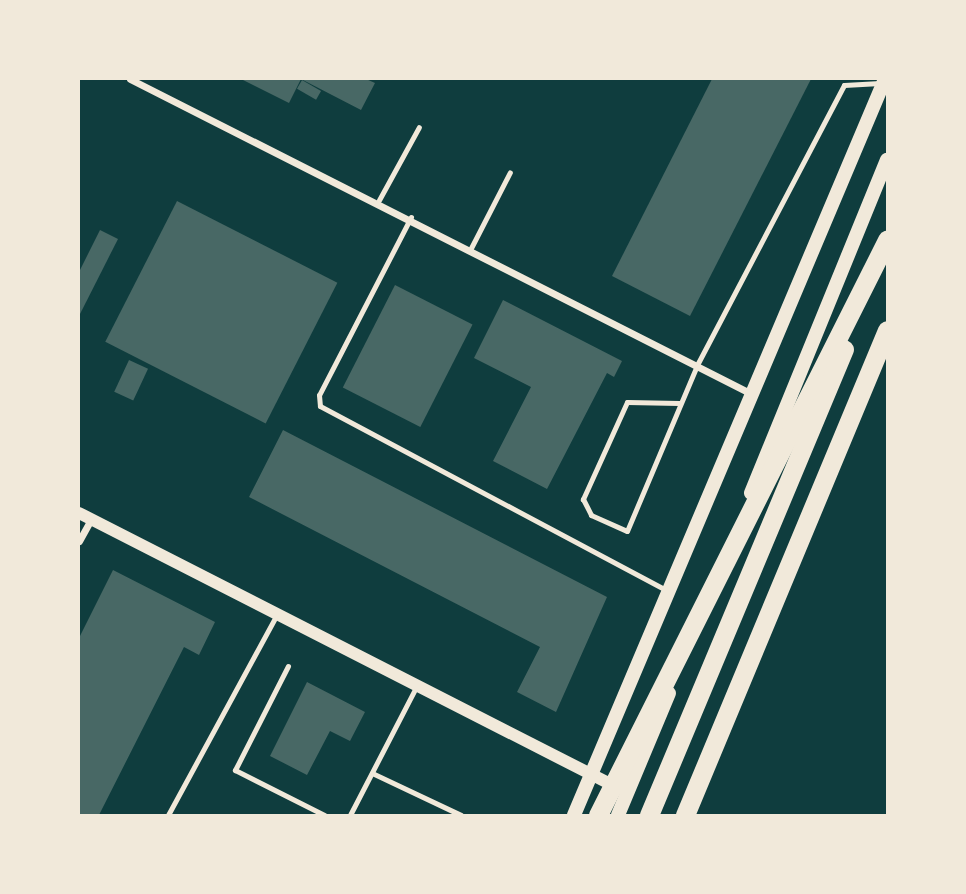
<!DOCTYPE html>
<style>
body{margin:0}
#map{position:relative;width:966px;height:894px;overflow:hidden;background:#0f3d3e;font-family:"Sofia Sans Condensed",sans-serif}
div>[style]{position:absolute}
.building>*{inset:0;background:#486865;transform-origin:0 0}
.service>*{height:5px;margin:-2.5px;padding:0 2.5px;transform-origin:2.5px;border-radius:2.5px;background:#f1e9da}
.minor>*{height:7px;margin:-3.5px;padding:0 3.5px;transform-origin:3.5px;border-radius:3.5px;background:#f1e9da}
.tertiary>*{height:12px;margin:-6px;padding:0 6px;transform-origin:6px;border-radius:6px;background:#f1e9da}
.secondary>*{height:14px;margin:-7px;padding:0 7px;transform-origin:7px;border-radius:7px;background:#f1e9da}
.motorway>*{height:19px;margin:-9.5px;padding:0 9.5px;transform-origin:9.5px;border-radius:9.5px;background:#f1e9da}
span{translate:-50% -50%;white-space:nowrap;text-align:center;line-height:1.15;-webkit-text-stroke:7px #f1e9da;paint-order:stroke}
.frame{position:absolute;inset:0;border:80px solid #f1e9da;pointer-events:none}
</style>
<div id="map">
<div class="building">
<i style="clip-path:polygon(241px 79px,366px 79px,375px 83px,361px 110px,301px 79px,289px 103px)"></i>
<i style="clip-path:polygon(712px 79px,811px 79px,690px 316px,612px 276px)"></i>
<i style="left:302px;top:80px;width:22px;height:10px;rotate:30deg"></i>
<i style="left:177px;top:201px;width:180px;height:158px;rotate:27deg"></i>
<i style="clip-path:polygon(100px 230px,118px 239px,79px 316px,79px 272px)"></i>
<i style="left:395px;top:285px;width:87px;height:115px;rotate:27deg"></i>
<i style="clip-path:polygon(503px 300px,622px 361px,614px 377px,607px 373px,547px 489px,493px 461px,531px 387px,474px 358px)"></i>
<i style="left:129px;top:360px;width:21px;height:35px;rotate:25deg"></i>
<i style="clip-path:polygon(283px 430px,607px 597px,556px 712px,517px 692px,540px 647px,249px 497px)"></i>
<i style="clip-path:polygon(113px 570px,215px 622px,199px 655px,184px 647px,99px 815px,79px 815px,79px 638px)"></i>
<i style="clip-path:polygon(307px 682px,365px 712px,350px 741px,330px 731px,307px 775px,270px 756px)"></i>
</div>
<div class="service">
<i style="left:379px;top:200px;width:83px;rotate:-61.3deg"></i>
<i style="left:411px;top:217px;width:200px;rotate:117.3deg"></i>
<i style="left:319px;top:395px;width:11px;rotate:85deg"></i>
<i style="left:320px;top:406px;width:394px;rotate:28deg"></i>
<i style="left:471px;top:248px;width:85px;rotate:-62.8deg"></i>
<i style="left:679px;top:403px;width:52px;rotate:-178.9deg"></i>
<i style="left:627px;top:402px;width:107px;rotate:114.4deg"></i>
<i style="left:583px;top:499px;width:18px;rotate:63deg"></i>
<i style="left:591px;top:515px;width:39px;rotate:24deg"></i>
<i style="left:627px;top:531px;width:180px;rotate:-67.1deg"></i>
<i style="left:697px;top:365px;width:316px;rotate:-62.3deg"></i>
<i style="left:844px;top:85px;width:36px;rotate:-3deg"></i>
<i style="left:288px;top:666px;width:117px;rotate:117deg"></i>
<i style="left:235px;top:770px;width:100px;rotate:26.8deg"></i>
<i style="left:372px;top:773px;width:98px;rotate:25.3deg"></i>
<i style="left:168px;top:815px;width:229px;rotate:-61.5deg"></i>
<i style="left:350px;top:815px;width:144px;rotate:-62.7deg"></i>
</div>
<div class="minor">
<i style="left:130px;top:79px;width:695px;rotate:26.86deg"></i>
<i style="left:79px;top:541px;width:25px;rotate:-61deg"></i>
</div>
<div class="tertiary">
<i style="left:79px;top:513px;width:605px;rotate:27.03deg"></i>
</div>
<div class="secondary">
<i style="left:751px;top:493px;width:360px;rotate:-67.8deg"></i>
<i style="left:574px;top:815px;width:799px;rotate:-67.09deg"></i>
<i style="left:618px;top:815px;width:132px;rotate:-67.3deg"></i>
</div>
<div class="motorway">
<i style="left:598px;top:815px;width:644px;rotate:-63.32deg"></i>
<i style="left:649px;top:815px;width:505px;rotate:-67.29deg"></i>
<i style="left:685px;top:815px;width:525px;rotate:-67.39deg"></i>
</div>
<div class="frame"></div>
</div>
